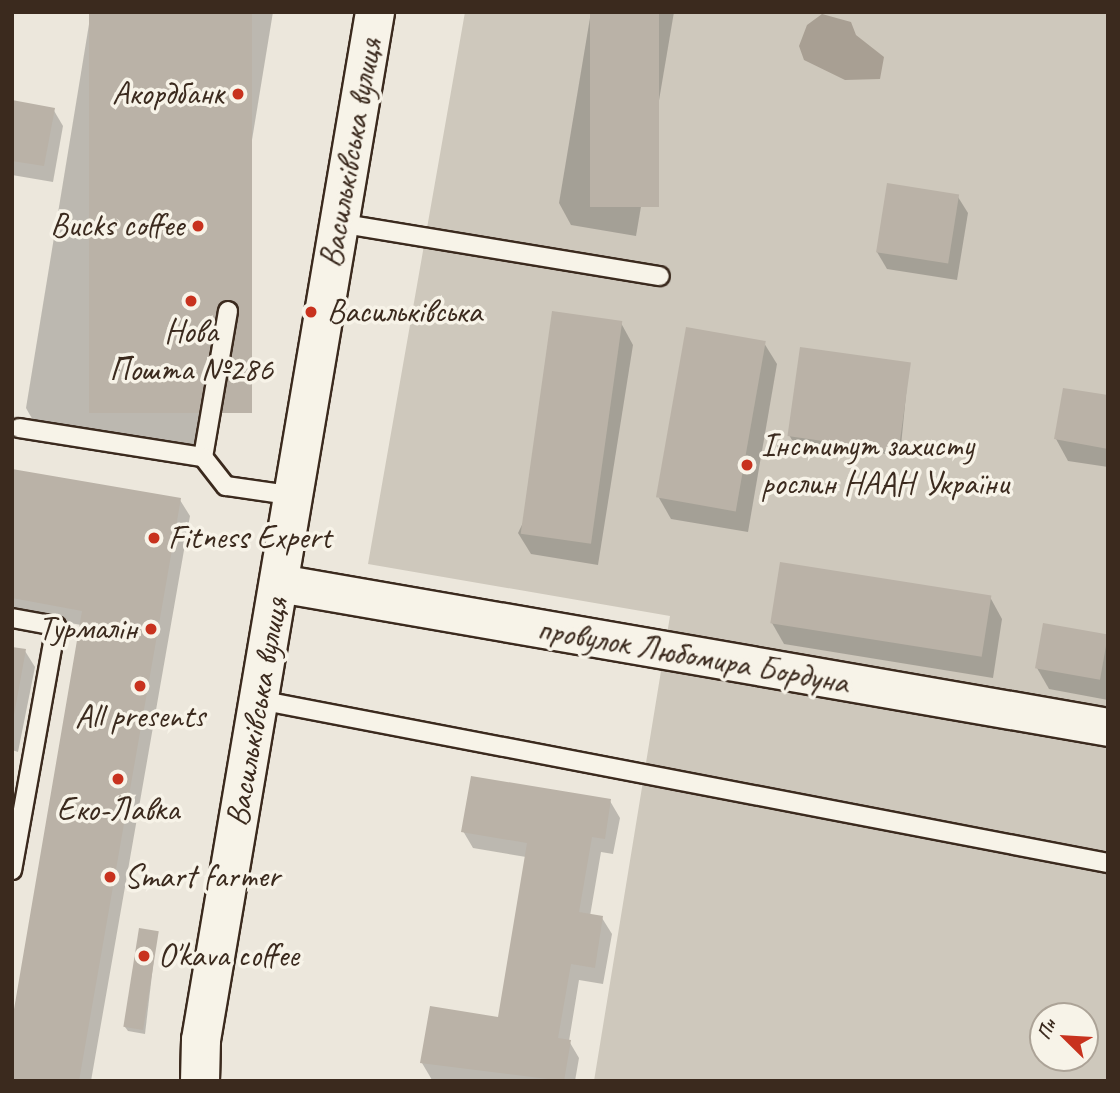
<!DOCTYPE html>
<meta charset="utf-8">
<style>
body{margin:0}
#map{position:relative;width:1120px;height:1093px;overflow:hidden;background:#ece7dc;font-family:Caveat,sans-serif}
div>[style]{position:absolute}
.green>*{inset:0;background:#cec8bc}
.water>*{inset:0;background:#a89f93}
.shadow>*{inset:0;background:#0003}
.building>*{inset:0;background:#bab2a7;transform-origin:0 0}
.roads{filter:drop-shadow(2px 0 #3b2a1e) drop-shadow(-2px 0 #3b2a1e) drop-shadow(0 2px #3b2a1e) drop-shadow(0 -2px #3b2a1e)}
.service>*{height:18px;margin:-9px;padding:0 9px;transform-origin:9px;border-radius:9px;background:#f7f3e8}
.minor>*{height:37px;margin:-18.5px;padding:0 18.5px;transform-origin:18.5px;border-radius:18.5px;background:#f7f3e8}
.secondary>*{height:38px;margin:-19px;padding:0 19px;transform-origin:19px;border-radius:19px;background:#f7f3e8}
.dots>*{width:19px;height:19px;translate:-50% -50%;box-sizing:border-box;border:4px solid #f7f3e8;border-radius:50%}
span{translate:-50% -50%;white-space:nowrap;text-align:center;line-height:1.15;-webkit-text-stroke:7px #f7f3e8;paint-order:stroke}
.poi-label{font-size:33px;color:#3b2a1e}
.right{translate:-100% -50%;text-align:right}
.left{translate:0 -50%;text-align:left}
.street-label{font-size:33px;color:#3b2a1e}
.frame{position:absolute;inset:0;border:14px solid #3b2a1e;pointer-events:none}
.north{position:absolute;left:1029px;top:1002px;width:70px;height:70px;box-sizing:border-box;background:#f7f3e8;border:2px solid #aca397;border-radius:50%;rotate:294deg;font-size:19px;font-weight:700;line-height:28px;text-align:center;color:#3b2a1e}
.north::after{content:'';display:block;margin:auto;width:24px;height:32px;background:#c8321e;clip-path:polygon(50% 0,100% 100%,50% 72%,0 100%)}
</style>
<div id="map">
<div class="green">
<i style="clip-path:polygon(evenodd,465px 12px,1108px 12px,1108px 1081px,594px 1081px,670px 616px,368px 564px,465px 12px,1043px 1016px,1085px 1016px,1085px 1058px,1043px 1058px,1043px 1016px)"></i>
</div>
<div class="water">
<i style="clip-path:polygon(822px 14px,851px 22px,856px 35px,884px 57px,880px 79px,845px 80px,804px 60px,799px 46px,807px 25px)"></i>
</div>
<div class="shadow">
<i style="clip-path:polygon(91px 12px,273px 12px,199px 463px,43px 438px,26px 408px)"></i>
<i style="clip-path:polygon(591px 12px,674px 12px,636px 236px,571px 225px,559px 203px)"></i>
<i style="clip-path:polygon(12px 102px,53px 109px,63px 126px,53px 182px,12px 175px)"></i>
<i style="clip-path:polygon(958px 197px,968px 213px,957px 280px,887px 269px,877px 252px)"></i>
<i style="clip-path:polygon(621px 323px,633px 345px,598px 565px,531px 554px,518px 533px)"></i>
<i style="clip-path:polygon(764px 343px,777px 364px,748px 532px,671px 519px,659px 498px)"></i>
<i style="clip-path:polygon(909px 364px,900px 456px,792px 440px,789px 435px)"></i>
<i style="clip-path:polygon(1108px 397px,1108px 467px,1068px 461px,1056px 439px)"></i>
<i style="clip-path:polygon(12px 471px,180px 500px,190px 516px,91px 1081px,12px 1081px,81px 625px,12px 612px)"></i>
<i style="clip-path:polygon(990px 597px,1002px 619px,993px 678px,784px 644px,772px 623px)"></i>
<i style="clip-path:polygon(1108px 636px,1108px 700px,1049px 689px,1037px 668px)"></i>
<i style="clip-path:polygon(12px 648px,25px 651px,35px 667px,18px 752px,12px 750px)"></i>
<i style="clip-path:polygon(610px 801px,620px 818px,613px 854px,601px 852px,590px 916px,602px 918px,612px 934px,603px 984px,579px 980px,569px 1041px,579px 1058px,575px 1081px,432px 1080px,422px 1063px,499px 1019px,526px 857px,473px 848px,463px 831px)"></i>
<i style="clip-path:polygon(157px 932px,145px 1034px,128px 1031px,125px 1027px)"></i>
</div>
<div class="building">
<i style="left:89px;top:12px;width:163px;height:401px"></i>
<i style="left:590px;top:12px;width:69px;height:195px"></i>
<i style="clip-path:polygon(12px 100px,55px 108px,44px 166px,12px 161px)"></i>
<i style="left:887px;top:183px;width:73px;height:70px;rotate:9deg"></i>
<i style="left:552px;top:311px;width:71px;height:225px;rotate:8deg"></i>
<i style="left:686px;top:327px;width:81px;height:173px;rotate:10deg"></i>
<i style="left:800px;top:347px;width:112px;height:90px;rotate:8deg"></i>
<i style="clip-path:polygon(1063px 388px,1108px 395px,1108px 449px,1054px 439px)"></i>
<i style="clip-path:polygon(12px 469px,181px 498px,79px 1081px,12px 1081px,12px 1021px,82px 611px,12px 598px)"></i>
<i style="left:780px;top:562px;width:214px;height:62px;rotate:9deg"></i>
<i style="left:1043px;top:623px;width:66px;height:46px;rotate:10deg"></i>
<i style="clip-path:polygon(12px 647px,26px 649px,14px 715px,12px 715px)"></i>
<i style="clip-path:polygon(471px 776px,611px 799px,605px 839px,592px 837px,579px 912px,603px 916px,595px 968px,571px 964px,558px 1038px,571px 1040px,564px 1081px,420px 1063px,430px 1006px,498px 1017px,527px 843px,461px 832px)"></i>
<i style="left:139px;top:928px;width:20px;height:100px;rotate:9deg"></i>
</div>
<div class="roads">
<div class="service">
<i style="left:339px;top:223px;width:325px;rotate:9.4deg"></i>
<i style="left:228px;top:311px;width:148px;rotate:99.7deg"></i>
<i style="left:203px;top:457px;width:37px;rotate:52deg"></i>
<i style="left:226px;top:486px;width:70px;rotate:8.2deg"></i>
<i style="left:19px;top:428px;width:186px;rotate:9deg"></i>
<i style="left:12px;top:618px;width:45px;rotate:10.3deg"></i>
<i style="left:56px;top:626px;width:248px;rotate:100.2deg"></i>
<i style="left:259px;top:700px;width:865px;rotate:10.87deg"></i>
</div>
<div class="minor">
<i style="left:279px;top:583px;width:841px;rotate:9.85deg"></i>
</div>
<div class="secondary">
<i style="left:200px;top:1081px;width:41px;rotate:-88.6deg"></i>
<i style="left:201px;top:1040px;width:1043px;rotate:-80.39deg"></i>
</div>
</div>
<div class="dots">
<i style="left:238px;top:94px;background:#c8321e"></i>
<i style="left:198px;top:226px;background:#c8321e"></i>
<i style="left:191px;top:301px;background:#c8321e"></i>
<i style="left:311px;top:312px;background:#c8321e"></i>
<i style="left:747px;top:465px;background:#c8321e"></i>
<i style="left:154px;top:538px;background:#c8321e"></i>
<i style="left:151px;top:629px;background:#c8321e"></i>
<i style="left:140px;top:686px;background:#c8321e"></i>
<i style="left:118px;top:779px;background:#c8321e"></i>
<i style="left:110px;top:877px;background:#c8321e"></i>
<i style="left:144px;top:956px;background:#c8321e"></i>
</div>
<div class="poi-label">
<span class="right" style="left:224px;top:94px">Акордбанк</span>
<span class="right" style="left:184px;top:226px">Bucks coffee</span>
<span class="left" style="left:327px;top:312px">Васильківська</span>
<span style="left:191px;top:351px">Нова<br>Пошта №286</span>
<span class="left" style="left:761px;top:465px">Інститут захисту<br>рослин НААН України</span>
<span class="left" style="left:168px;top:538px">Fitness Expert</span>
<span class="right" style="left:137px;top:629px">Турмалін</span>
<span style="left:140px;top:717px">All presents</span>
<span style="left:118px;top:810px">Еко-Лавка</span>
<span class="left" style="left:124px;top:877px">Smart farmer</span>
<span class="left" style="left:158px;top:956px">O'kava coffee</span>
</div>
<div class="street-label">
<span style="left:351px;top:153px;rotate:-80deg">Васильківська вулиця</span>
<span style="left:693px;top:656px;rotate:10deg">провулок Любомира Бордуна</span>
<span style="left:257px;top:712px;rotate:-80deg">Васильківська вулиця</span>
</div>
<div class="frame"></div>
<div class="north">Пн</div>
</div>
